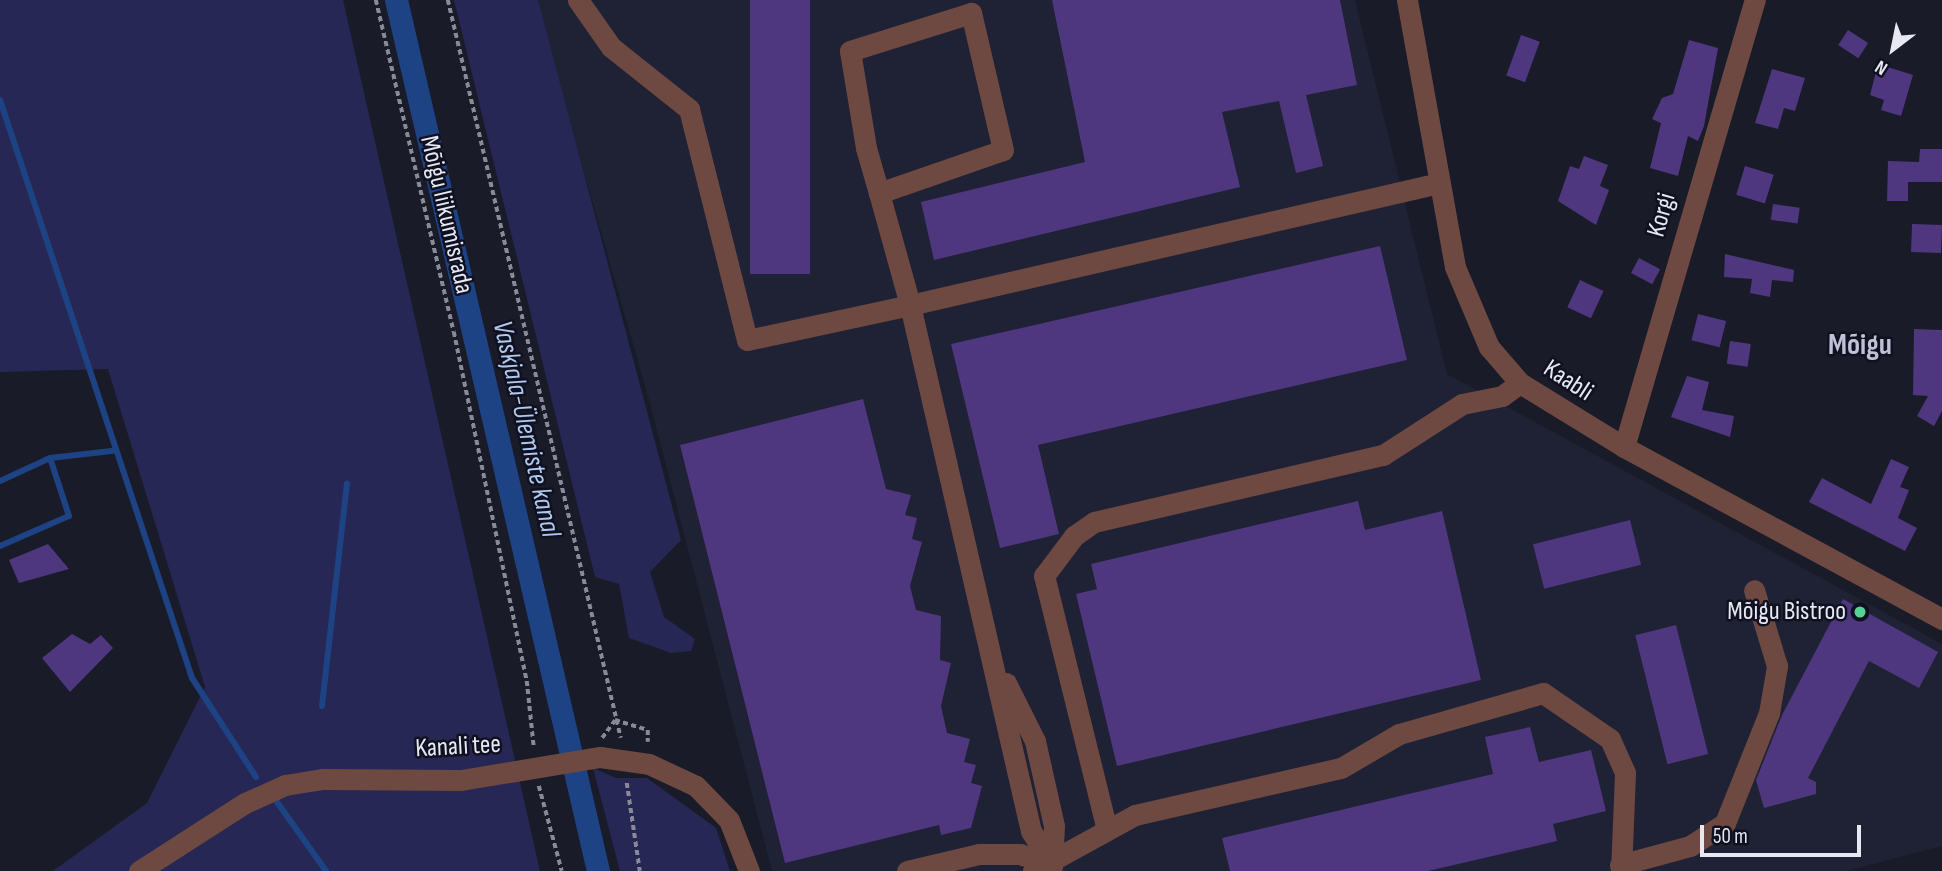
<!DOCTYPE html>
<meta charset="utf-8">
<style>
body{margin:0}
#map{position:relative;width:1942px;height:871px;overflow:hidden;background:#191b29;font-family:"Sofia Sans Condensed",sans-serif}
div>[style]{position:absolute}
.built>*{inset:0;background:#1f2135}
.green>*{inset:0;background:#262754}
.stream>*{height:6px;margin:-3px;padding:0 3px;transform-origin:3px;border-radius:3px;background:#1e4384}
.canal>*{height:23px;margin:-11.5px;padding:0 11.5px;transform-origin:11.5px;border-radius:11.5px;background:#1e4384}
.building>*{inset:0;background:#4e377e;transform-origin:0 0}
.path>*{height:3.5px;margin-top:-1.75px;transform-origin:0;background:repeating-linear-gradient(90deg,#898a96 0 5px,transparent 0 8.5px)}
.minor>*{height:21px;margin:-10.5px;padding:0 10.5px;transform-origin:10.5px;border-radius:10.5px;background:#6e4941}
.dots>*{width:19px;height:19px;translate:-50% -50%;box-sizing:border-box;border:4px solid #101120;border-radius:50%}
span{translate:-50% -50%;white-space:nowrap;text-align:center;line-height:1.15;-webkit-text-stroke:5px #101120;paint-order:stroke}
.street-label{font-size:26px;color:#e7e8f3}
.poi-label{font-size:26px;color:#e7e8f3}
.right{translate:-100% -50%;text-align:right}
.water-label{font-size:28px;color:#b2c9ef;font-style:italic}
.quarter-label{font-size:30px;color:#bfc1d6;font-weight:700}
.north{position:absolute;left:1858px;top:14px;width:70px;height:70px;-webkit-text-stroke:5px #101120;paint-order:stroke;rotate:212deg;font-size:19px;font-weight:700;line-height:28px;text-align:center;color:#e7e8f3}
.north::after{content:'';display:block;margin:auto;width:24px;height:32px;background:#e7e8f3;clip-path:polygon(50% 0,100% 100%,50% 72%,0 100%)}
.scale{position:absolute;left:1700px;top:825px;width:161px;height:32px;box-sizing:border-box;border:4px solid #e7e8f3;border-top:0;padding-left:9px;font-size:21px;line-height:24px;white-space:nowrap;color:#e7e8f3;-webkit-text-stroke:5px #101120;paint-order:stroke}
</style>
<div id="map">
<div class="built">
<i style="clip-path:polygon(535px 0,1355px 0,1447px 374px,1942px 644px,1942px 846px,1846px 871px,772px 871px,649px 400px)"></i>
</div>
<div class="green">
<i style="clip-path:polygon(0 0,343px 0,540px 871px,53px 871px,147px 803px,205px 687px,108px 369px,0 372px)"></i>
<i style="clip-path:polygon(454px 0,538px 0,681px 540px,650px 572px,664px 617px,695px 639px,691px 651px,671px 653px,629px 638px,619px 584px,595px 577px)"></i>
<i style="clip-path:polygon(593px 768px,616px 778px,647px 778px,716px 828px,730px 871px,620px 871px)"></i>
</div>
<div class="stream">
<i style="left:0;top:100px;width:609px;rotate:71.62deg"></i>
<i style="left:192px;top:678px;width:118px;rotate:57.1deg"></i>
<i style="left:0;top:481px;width:55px;rotate:-24.7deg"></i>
<i style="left:50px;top:458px;width:62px;rotate:-6.4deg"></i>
<i style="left:0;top:546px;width:75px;rotate:-23.5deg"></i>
<i style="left:69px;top:516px;width:61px;rotate:-108.1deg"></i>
<i style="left:322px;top:706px;width:224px;rotate:-83.6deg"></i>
<i style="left:277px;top:802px;width:85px;rotate:54.6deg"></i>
</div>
<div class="canal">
<i style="left:396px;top:0;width:894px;rotate:76.94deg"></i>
</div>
<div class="building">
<i style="left:750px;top:0;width:60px;height:274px"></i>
<i style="clip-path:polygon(1052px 0,1340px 0,1357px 85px,1306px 95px,1323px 166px,1296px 173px,1279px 101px,1222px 112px,1240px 187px,934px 260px,921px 202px,1085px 162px)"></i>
<i style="left:1848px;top:30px;width:24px;height:18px;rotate:33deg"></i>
<i style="left:1521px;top:35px;width:20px;height:43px;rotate:20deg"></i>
<i style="clip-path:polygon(1689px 40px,1718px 48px,1704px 126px,1698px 141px,1688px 136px,1678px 176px,1650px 168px,1661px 123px,1652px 119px,1662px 98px,1673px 94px)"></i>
<i style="clip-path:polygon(1878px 64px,1913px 75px,1901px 116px,1881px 110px,1884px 100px,1870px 95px)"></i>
<i style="clip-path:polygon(1772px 69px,1805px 78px,1795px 111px,1784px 108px,1778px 129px,1755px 123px)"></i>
<i style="clip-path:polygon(1920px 149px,1942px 149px,1942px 182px,1908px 182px,1908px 201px,1887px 201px,1888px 161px,1919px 162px)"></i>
<i style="clip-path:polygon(1584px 156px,1608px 165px,1600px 186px,1609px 190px,1596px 225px,1558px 201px,1570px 166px,1579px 169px)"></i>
<i style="left:1745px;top:166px;width:30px;height:30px;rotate:17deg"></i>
<i style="left:1773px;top:204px;width:27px;height:16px;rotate:8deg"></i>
<i style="left:1912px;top:224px;width:30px;height:28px;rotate:2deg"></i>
<i style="clip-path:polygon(1380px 246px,1407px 360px,1038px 445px,1059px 534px,1000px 548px,951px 344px)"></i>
<i style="clip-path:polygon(1725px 254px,1794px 270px,1793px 282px,1772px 280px,1770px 297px,1750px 293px,1752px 279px,1724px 277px)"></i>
<i style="left:1639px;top:258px;width:24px;height:17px;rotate:28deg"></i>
<i style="left:1580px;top:280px;width:26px;height:30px;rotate:25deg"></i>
<i style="left:1698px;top:314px;width:29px;height:27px;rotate:14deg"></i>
<i style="clip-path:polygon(1914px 329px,1942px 330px,1942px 411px,1934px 426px,1917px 416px,1928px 396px,1913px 395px)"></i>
<i style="left:1730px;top:341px;width:21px;height:23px;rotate:8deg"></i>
<i style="clip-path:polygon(1687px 376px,1709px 382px,1702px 410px,1734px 416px,1730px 437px,1671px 417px)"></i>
<i style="clip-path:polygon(863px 399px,886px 489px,911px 495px,905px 515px,917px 518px,912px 539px,922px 542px,910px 586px,916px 610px,941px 616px,940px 660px,951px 663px,941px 706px,947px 733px,970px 739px,964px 762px,976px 765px,971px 783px,982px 786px,971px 828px,941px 835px,939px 825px,785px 863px,680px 445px)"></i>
<i style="clip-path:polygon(1891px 459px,1909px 467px,1900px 487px,1909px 490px,1898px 518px,1917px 528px,1905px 551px,1809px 502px,1822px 478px,1871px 504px)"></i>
<i style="clip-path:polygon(1358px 501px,1365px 530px,1442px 511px,1481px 680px,1117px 766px,1076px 594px,1097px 589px,1091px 564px)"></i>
<i style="left:1630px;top:520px;width:46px;height:100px;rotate:76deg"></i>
<i style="clip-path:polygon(48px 544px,69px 569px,19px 583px,9px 560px)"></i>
<i style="clip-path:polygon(1843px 599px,1938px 652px,1919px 688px,1869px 661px,1808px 778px,1816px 782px,1816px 794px,1764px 808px,1756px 780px,1782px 715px)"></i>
<i style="left:1676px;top:625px;width:133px;height:42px;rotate:76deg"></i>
<i style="clip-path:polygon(72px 634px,90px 644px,101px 635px,113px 648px,70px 692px,42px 658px)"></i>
<i style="clip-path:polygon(1530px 727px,1539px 762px,1591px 750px,1606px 811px,1553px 824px,1557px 841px,1428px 871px,1230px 871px,1222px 838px,1493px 774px,1485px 737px)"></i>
</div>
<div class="path">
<i style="left:376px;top:0;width:341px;rotate:76.8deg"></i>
<i style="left:454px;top:332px;width:357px;rotate:78.2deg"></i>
<i style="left:527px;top:681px;width:67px;rotate:84deg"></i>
<i style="left:448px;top:0;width:758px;rotate:76.81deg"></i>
<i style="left:602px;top:738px;width:22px;rotate:-54deg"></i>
<i style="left:615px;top:720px;width:34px;rotate:17deg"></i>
<i style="left:648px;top:730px;width:12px;rotate:90deg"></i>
<i style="left:627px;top:783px;width:89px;rotate:81.6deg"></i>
<i style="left:539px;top:786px;width:88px;rotate:74.9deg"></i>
</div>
<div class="minor">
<i style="left:578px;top:0;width:57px;rotate:54.9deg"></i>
<i style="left:611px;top:47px;width:100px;rotate:38.5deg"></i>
<i style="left:689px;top:109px;width:238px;rotate:75.9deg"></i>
<i style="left:747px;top:340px;width:167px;rotate:-12.1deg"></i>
<i style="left:910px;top:305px;width:540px;rotate:77.05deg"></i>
<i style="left:1031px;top:831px;width:40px;rotate:58deg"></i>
<i style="left:1407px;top:0;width:271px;rotate:79.8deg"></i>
<i style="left:1455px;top:267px;width:87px;rotate:67deg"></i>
<i style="left:1489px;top:347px;width:48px;rotate:49.3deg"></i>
<i style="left:1520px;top:383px;width:122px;rotate:31.6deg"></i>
<i style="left:1624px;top:447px;width:362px;rotate:28.4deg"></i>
<i style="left:879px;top:193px;width:131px;rotate:-19.1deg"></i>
<i style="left:1003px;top:150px;width:141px;rotate:-103.1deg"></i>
<i style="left:971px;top:13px;width:127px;rotate:162.6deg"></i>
<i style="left:850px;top:51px;width:98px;rotate:80.6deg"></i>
<i style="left:866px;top:148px;width:47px;rotate:73.9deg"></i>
<i style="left:879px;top:193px;width:116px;rotate:74.5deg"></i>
<i style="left:910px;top:305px;width:543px;rotate:-12.99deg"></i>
<i style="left:1624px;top:447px;width:466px;rotate:-73.7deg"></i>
<i style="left:1006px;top:683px;width:65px;rotate:63.4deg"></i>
<i style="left:1035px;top:741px;width:87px;rotate:77.4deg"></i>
<i style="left:1054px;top:826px;width:40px;rotate:92.9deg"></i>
<i style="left:1106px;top:826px;width:258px;rotate:-103.9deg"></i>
<i style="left:1044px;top:576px;width:50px;rotate:-53.1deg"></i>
<i style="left:1074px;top:536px;width:24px;rotate:-35deg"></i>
<i style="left:1094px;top:522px;width:297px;rotate:-13.1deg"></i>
<i style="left:1383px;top:455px;width:94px;rotate:-32.8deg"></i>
<i style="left:1462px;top:404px;width:41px;rotate:-11.3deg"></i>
<i style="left:1502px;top:396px;width:22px;rotate:-36deg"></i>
<i style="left:1620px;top:865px;width:73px;rotate:-15.2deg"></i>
<i style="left:1690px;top:846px;width:42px;rotate:-33.3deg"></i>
<i style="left:1725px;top:823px;width:118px;rotate:-68.2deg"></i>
<i style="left:1769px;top:713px;width:48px;rotate:-80.3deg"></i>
<i style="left:1777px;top:666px;width:79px;rotate:-106.8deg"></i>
<i style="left:139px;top:871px;width:126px;rotate:-32.7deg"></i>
<i style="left:245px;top:803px;width:44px;rotate:-24.2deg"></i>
<i style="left:285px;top:785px;width:37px;rotate:-9deg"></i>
<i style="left:322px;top:779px;width:139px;rotate:0.4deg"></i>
<i style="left:461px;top:780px;width:141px;rotate:-9.4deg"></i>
<i style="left:600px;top:757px;width:49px;rotate:8.1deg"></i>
<i style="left:649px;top:764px;width:52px;rotate:25.1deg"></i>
<i style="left:696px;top:786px;width:47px;rotate:45.9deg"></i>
<i style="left:729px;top:820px;width:55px;rotate:68.6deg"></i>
<i style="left:907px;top:871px;width:74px;rotate:-13.3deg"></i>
<i style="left:979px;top:854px;width:41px"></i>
<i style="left:1020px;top:854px;width:34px;rotate:19deg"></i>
<i style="left:1033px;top:871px;width:116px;rotate:-28.8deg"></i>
<i style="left:1135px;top:815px;width:211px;rotate:-12.9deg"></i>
<i style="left:1341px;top:768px;width:67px;rotate:-30.4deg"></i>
<i style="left:1399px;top:734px;width:150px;rotate:-15.9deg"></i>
<i style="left:1543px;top:693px;width:81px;rotate:34.5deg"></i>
<i style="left:1610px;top:739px;width:37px;rotate:66deg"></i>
<i style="left:1625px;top:773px;width:98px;rotate:92.3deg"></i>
</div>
<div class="dots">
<i style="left:1860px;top:612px;background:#55d395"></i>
</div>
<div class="street-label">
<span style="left:446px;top:215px;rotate:77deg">Mõigu liikumisrada</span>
<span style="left:1662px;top:215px;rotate:-74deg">Korgi</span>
<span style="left:1568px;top:381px;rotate:33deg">Kaabli</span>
<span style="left:458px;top:747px;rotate:-3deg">Kanali tee</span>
</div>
<div class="poi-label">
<span class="right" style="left:1846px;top:612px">Mõigu Bistroo</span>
</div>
<div class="water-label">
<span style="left:526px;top:429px;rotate:77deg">Vaskjala-Ülemiste kanal</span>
</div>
<div class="quarter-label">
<span style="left:1860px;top:345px">Mõigu</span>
</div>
<div class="north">N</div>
<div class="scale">50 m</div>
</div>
